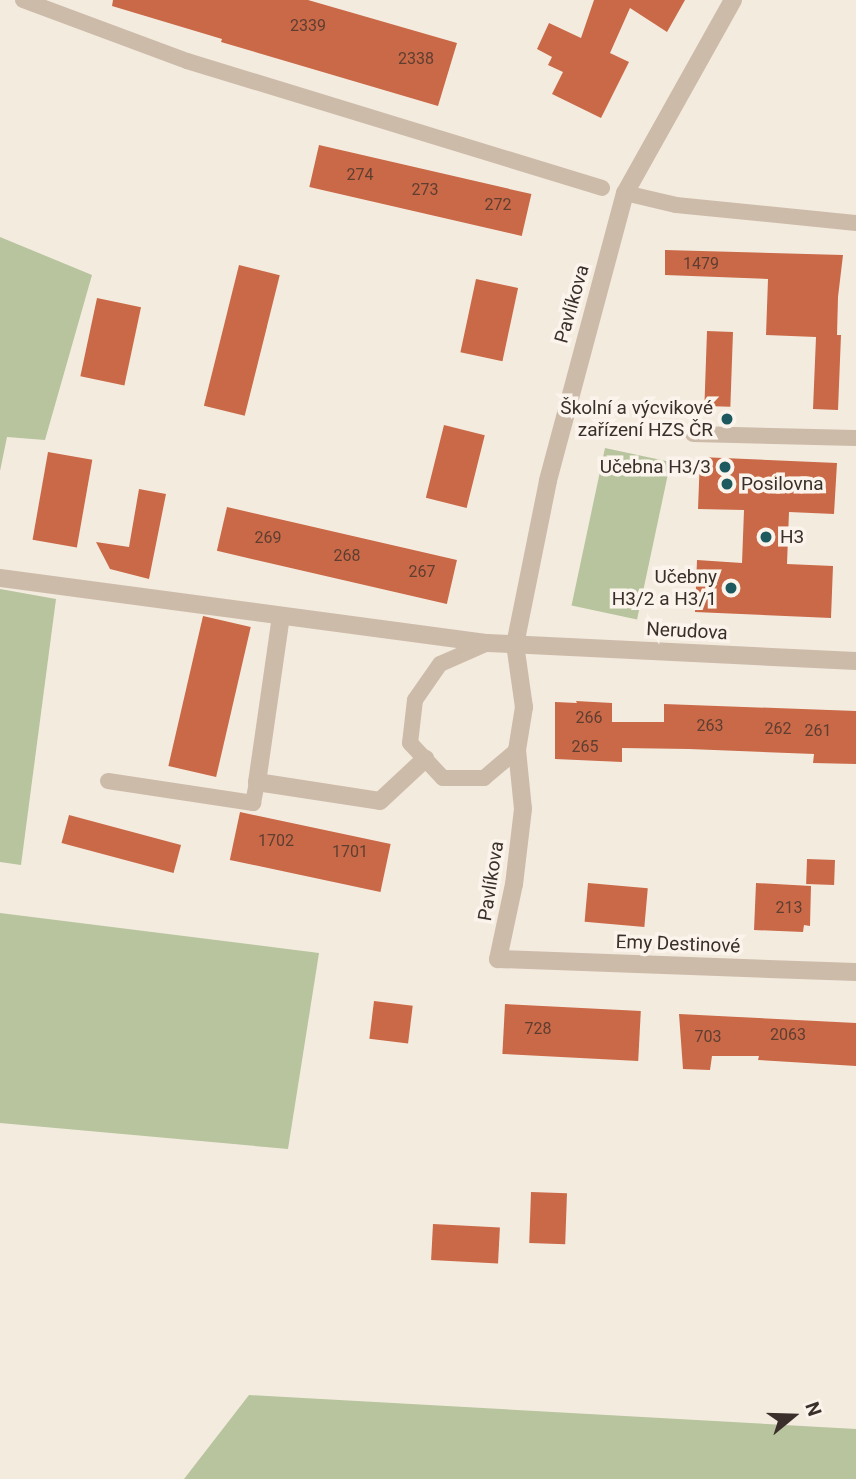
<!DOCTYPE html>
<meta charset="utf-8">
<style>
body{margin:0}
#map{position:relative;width:856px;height:1479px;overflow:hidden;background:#f4ebdf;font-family:Roboto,sans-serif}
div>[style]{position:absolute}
.green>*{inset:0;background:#b7c49e;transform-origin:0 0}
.building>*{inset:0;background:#ca6947;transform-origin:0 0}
.lane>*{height:16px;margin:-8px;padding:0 8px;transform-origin:8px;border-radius:8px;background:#cdbbaa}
.street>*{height:18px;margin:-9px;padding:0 9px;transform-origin:9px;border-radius:9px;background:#cdbbaa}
.dots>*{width:19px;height:19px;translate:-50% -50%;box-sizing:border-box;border:4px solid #fbf4ec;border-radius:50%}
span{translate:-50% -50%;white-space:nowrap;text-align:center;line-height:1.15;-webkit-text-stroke:7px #fbf4ec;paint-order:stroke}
.number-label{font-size:16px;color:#5e3e31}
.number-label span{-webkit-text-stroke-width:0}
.street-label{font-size:19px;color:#3a2f2a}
.poi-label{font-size:19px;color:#3a2f2a}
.right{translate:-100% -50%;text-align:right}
.left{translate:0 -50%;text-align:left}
.north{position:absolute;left:758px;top:1381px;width:70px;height:70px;-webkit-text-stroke:5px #fbf4ec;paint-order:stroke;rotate:71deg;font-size:19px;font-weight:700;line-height:28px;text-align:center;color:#3a2f2a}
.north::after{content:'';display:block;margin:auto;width:24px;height:32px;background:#3a2f2a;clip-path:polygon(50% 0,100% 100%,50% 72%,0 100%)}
</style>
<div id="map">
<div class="green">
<i style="clip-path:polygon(0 237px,92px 275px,45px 440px,7px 437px,0 471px)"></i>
<i style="left:605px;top:448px;width:67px;height:161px;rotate:12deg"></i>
<i style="clip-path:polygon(0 589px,56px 599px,21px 865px,0 862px)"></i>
<i style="clip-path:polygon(0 913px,319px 953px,288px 1149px,0 1123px)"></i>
<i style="clip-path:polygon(249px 1395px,856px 1429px,856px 1479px,184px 1479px)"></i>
</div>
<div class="building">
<i style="clip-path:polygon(113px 0,308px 0,457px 43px,438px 106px,221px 42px,222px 39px,112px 6px)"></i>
<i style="clip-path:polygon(594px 0,685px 0,667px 32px,630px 8px,610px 53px,629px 62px,601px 118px,552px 94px,563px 72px,548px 65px,552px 57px,537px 49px,549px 23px,581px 38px)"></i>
<i style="left:319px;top:145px;width:218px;height:43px;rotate:13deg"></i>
<i style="clip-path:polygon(665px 250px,843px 255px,838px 297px,837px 335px,841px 335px,838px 410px,813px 409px,816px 337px,766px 335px,768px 279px,665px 275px)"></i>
<i style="left:239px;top:265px;width:42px;height:145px;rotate:14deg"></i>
<i style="left:476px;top:279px;width:43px;height:75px;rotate:12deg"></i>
<i style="left:97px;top:298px;width:45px;height:80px;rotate:12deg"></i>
<i style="left:707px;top:331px;width:26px;height:75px;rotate:2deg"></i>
<i style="left:444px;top:425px;width:42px;height:75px;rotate:14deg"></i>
<i style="left:48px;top:452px;width:45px;height:89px;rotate:10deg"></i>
<i style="clip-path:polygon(700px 457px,837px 463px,834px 514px,789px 512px,787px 564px,833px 566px,831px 618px,695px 612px,697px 560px,742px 563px,744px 510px,698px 509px)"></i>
<i style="clip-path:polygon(139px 489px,166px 494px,149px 579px,110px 569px,96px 542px,129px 547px)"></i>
<i style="left:227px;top:507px;width:236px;height:45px;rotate:13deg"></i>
<i style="left:203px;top:616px;width:49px;height:154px;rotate:13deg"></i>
<i style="clip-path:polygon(576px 701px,612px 703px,612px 722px,664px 722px,664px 704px,856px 711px,856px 764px,813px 763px,814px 754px,689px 749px,622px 748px,622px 762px,555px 759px,555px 702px,577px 703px)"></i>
<i style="left:240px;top:812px;width:154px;height:49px;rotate:12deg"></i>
<i style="left:69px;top:815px;width:116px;height:29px;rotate:15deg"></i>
<i style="left:807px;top:859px;width:28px;height:25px;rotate:2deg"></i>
<i style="left:588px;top:883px;width:60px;height:39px;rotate:5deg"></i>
<i style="clip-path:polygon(756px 883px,811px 886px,810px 926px,804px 925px,803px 932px,754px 930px)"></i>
<i style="left:374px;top:1001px;width:39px;height:38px;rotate:7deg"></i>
<i style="left:505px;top:1004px;width:136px;height:50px;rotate:3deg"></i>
<i style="clip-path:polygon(679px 1014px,856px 1023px,856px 1066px,758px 1060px,759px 1056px,712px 1056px,710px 1070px,683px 1069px)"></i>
<i style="left:531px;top:1192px;width:36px;height:51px;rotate:2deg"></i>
<i style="left:433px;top:1224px;width:67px;height:36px;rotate:3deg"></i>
</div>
<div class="lane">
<i style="left:23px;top:0;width:175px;rotate:20.4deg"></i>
<i style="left:187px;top:61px;width:434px;rotate:17deg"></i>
<i style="left:625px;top:193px;width:52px;rotate:13.2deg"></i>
<i style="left:676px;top:205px;width:181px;rotate:5.7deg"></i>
<i style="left:693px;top:434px;width:163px;rotate:1.4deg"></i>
<i style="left:488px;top:643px;width:52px;rotate:156.4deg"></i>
<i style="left:440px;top:664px;width:44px;rotate:124.8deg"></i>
<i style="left:415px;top:700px;width:43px;rotate:96.6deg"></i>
<i style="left:410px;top:743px;width:48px;rotate:46.7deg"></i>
<i style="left:443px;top:778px;width:41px"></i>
<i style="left:484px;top:778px;width:43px;rotate:-40.3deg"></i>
<i style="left:108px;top:781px;width:147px;rotate:8.6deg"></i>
<i style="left:253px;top:803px;width:21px;rotate:-79deg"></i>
</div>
<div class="street">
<i style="left:733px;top:0;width:221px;rotate:119.2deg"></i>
<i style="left:625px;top:193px;width:298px;rotate:105deg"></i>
<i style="left:548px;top:481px;width:166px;rotate:101.4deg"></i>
<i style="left:515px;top:644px;width:64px;rotate:81.9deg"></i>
<i style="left:524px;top:707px;width:44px;rotate:99.2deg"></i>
<i style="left:517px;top:750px;width:59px;rotate:84.2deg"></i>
<i style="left:523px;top:809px;width:76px;rotate:96.8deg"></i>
<i style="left:514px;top:884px;width:77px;rotate:102deg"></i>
<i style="left:498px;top:959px;width:358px;rotate:2.1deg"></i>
<i style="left:0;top:578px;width:492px;rotate:7.6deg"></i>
<i style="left:488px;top:643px;width:368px;rotate:2.8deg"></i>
<i style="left:281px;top:616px;width:168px;rotate:98.2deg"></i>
<i style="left:257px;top:782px;width:124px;rotate:8.8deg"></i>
<i style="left:380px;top:801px;width:62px;rotate:-43deg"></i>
</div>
<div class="dots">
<i style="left:727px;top:419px;background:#1d595e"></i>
<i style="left:725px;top:467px;background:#1d595e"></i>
<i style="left:727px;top:484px;background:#1d595e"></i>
<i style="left:766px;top:537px;background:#1d595e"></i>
<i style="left:731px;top:588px;background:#1d595e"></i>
</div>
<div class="number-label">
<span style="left:308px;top:26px">2339</span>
<span style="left:416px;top:59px">2338</span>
<span style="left:360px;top:175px">274</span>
<span style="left:425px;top:190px">273</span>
<span style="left:498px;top:205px">272</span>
<span style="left:701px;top:264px">1479</span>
<span style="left:268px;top:538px">269</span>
<span style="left:347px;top:556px">268</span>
<span style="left:422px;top:572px">267</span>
<span style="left:589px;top:718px">266</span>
<span style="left:710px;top:726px">263</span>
<span style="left:778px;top:729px">262</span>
<span style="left:818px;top:731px">261</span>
<span style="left:585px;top:747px">265</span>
<span style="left:276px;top:841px">1702</span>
<span style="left:350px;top:852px">1701</span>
<span style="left:789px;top:908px">213</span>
<span style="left:538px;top:1029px">728</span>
<span style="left:788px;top:1035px">2063</span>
<span style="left:708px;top:1037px">703</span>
</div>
<div class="street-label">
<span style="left:572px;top:304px;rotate:-74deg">Pavlíkova</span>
<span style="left:687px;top:631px;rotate:3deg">Nerudova</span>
<span style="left:491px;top:881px;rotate:-81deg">Pavlíkova</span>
<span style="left:678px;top:944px;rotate:2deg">Emy Destinové</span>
</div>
<div class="poi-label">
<span class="right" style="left:713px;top:419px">Školní a výcvikové<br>zařízení HZS ČR</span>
<span class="right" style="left:711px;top:467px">Učebna H3/3</span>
<span class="left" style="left:741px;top:484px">Posilovna</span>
<span class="left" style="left:780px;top:537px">H3</span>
<span class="right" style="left:717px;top:588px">Učebny<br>H3/2 a H3/1</span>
</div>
<div class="north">N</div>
</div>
